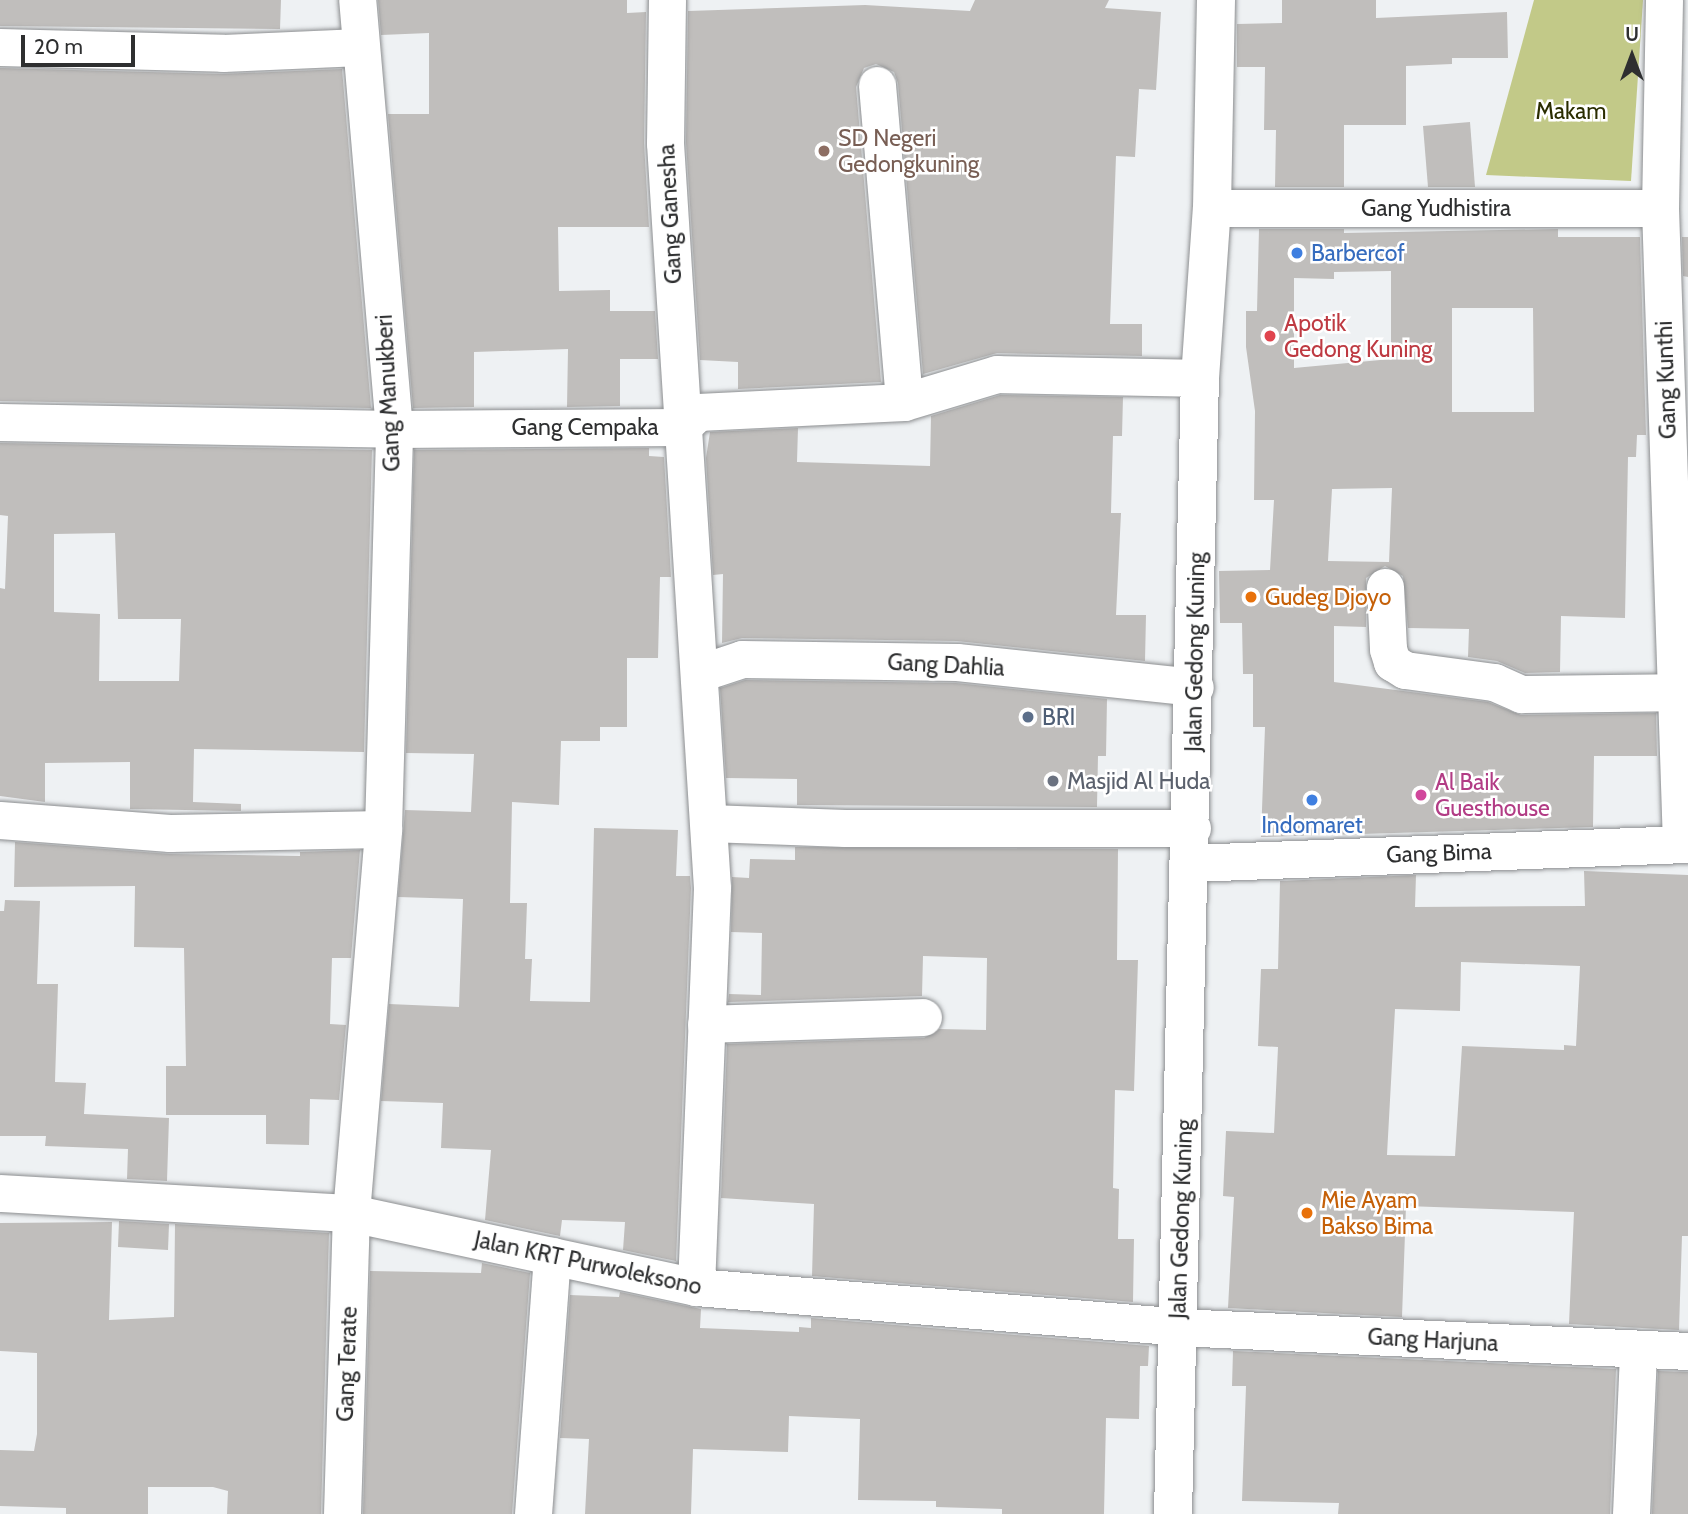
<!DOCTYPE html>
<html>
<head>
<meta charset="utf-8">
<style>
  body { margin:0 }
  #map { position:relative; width:1688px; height:1514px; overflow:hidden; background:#eef1f3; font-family:Cabin,sans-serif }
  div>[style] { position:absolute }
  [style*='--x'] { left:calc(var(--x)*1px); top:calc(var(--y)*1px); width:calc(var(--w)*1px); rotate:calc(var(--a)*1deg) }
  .green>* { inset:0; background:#c2c988 }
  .building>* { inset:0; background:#c0bebc }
  .roads { filter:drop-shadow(0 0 2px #8c8e90) drop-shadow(0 0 2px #8c8e90) }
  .minor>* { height:37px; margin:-18.5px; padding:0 18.5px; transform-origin:18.5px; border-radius:18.5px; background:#fff }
  .primary>* { height:38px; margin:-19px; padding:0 19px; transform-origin:19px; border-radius:19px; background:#fff }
  .dots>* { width:19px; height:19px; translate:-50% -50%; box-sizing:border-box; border:4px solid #fff; border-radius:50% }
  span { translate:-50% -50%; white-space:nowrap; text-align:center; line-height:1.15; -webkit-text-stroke:5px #fff; paint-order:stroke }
  .park-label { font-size:23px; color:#2a2d00 }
  .education-label { font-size:23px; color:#785e54 }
  .left { translate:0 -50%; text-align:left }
  .street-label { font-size:23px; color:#2e2f30 }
  .shop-label { font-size:23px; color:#366cbe }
  .health-label { font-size:23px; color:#be3a42 }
  .food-label { font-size:23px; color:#c56008 }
  .service-label { font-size:23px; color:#4e5e75 }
  .worship-label { font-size:23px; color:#5b616d }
  .hotel-label { font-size:23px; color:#b23c85 }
  .north { position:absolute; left:1597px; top:21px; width:70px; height:70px; -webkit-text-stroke:5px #fff; paint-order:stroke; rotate:0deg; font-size:19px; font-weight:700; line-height:28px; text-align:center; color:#2e2f30 }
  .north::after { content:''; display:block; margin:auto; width:24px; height:32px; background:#2e2f30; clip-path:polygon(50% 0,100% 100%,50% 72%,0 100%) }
  .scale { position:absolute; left:21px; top:35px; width:114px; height:32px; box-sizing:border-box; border:4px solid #2e2f30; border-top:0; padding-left:9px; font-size:21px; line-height:24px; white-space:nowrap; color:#2e2f30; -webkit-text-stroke:5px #fff; paint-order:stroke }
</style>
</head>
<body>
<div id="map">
  <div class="green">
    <i style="clip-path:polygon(1534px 0,1643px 0,1631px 181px,1486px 175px)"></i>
  </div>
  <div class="building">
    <i style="clip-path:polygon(0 0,281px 0,280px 29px,0 26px)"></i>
    <i style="clip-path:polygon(378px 0,627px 0,627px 13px,646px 12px,644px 143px,649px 227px,558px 227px,559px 291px,610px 290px,610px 311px,655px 311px,658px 359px,620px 359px,620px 406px,567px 407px,568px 349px,474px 352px,474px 407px,413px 408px,388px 114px,429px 114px,429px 33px,381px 35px)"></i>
    <i style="clip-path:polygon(975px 0,1109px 0,1105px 8px,1161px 12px,1156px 90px,1139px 89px,1135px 157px,1116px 156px,1110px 324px,1142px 324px,1142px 356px,997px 353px,923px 374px,898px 83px,894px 72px,876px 64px,864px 68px,856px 87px,881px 382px,738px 389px,738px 362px,700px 360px,686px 142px,688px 11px,865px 5px,970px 11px)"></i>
    <i style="clip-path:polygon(1282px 0,1376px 0,1376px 18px,1507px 12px,1508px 58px,1452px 58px,1452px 64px,1406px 66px,1406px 125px,1344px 125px,1344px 187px,1275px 187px,1276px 130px,1264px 130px,1265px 67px,1237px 67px,1237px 24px,1282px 23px)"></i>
    <i style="clip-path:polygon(0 68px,222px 74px,342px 69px,371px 408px,0 401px)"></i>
    <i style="clip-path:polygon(1470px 122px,1475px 187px,1428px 187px,1423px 126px)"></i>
    <i style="clip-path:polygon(evenodd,1259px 229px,1344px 229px,1344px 233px,1558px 229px,1558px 237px,1640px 237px,1646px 435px,1637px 435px,1636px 457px,1628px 457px,1625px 618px,1561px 616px,1560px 672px,1525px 673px,1497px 661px,1468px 657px,1469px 629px,1408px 628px,1403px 576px,1385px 566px,1366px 578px,1366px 627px,1334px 626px,1334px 682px,1488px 702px,1521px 715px,1656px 713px,1657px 756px,1594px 756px,1593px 827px,1261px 837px,1265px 727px,1253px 727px,1253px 674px,1243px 674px,1242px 623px,1220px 623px,1219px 571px,1270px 570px,1274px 500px,1254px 500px,1255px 411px,1246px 347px,1246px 311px,1257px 311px,1259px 229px,1391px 271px,1391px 359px,1294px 368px,1294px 278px,1334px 279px,1334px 272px,1391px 271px,1259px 229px,1452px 308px,1533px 308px,1534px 412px,1452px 412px,1452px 308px,1259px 229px,1392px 488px,1389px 562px,1328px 561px,1332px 489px,1392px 488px)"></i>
    <i style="clip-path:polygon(1682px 237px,1688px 237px,1688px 277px,1683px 276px)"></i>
    <i style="clip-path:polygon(1000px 395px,1123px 397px,1122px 436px,1113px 436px,1111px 513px,1121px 513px,1116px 615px,1146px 615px,1145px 661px,957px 641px,742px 638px,722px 643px,723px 574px,713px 575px,706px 458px,710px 432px,798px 428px,797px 462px,930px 466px,931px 416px)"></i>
    <i style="clip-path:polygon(evenodd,0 443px,372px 450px,364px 752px,194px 749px,193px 802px,241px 804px,241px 811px,130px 809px,130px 762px,45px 763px,45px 802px,0 796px,0 588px,5px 589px,8px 516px,0 515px,0 443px,115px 533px,118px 619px,181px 619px,179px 681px,99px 681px,100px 614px,54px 612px,54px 534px,115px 533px)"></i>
    <i style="clip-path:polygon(649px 448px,649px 456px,664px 457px,671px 577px,660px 577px,658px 658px,627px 658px,627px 727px,600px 727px,600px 741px,561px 741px,559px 805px,512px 802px,510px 903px,527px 903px,525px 959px,532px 959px,530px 1001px,590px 1002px,594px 828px,678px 830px,676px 876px,690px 876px,691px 888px,676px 1261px,623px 1250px,625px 1222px,562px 1220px,560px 1236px,485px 1220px,491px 1150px,441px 1148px,443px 1103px,381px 1101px,389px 1004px,459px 1007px,463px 899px,398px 897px,405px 810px,471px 812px,474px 754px,406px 753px,414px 450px)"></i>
    <i style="clip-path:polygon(745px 680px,956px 683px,1107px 699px,1106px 756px,1098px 756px,1097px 807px,797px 805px,797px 779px,726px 778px,720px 688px)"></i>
    <i style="clip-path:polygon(15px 842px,170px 854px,300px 856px,300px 852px,360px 850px,351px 958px,332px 958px,330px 1024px,346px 1025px,339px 1100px,310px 1099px,309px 1145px,266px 1144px,266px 1115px,166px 1115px,166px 1066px,186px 1066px,184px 948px,134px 947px,135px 886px,14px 887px)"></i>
    <i style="clip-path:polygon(795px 847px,1118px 849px,1117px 960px,1138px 960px,1134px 1091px,1115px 1090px,1113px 1188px,1119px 1189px,1118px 1239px,1134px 1239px,1133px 1302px,812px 1276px,814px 1204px,721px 1198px,727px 1044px,924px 1038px,939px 1029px,986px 1030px,987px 958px,923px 956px,922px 996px,728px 1002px,729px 994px,761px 995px,762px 933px,731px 932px,732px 877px,749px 878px,750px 859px,795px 860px)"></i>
    <i style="clip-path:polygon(evenodd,1584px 871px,1688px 875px,1688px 1236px,1682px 1236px,1679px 1330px,1569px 1324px,1574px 1212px,1406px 1206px,1402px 1317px,1228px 1308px,1234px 1197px,1223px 1196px,1226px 1131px,1274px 1133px,1278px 1047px,1258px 1046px,1261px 969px,1278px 969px,1280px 881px,1416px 875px,1415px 907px,1585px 906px,1584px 871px,1461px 962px,1580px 966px,1576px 1046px,1564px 1045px,1564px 1050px,1462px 1046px,1455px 1156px,1387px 1155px,1395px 1009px,1460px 1011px,1461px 962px)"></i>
    <i style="clip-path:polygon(5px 900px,40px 901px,37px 984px,58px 984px,55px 1082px,86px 1083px,84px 1114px,169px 1118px,167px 1181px,127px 1179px,128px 1149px,45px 1146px,46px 1136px,0 1136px,0 911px,4px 911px)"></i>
    <i style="clip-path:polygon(119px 1221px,169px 1224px,168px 1250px,118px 1247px)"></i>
    <i style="clip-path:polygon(112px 1222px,109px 1320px,174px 1317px,175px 1224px,329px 1233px,321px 1514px,227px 1514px,228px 1491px,213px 1487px,148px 1487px,148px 1514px,66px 1514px,66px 1508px,0 1506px,0 1450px,34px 1451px,37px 1434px,37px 1353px,0 1351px,0 1223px)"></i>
    <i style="clip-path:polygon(482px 1263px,530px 1273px,512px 1514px,363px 1514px,370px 1271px,481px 1273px)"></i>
    <i style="clip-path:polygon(620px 1292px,701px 1309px,700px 1328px,799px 1332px,799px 1327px,811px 1328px,811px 1318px,1149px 1346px,1148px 1366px,1140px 1366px,1139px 1419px,1106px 1418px,1104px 1514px,1002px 1514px,1002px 1509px,936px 1507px,936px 1501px,858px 1500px,860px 1419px,789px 1416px,788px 1452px,693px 1449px,691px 1514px,585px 1514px,589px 1439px,560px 1438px,570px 1295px,619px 1297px)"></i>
    <i style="clip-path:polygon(1233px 1351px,1616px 1369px,1610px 1514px,1338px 1514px,1339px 1503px,1242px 1501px,1246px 1386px,1232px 1386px)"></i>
    <i style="clip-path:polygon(1658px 1371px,1688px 1372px,1688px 1514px,1652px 1514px)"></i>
  </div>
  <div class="roads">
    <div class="minor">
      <i style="--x:667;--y:0;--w:143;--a:90.8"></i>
      <i style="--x:665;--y:143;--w:746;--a:86.39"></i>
      <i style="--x:712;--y:888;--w:399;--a:92.3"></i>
      <i style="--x:1664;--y:0;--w:208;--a:91.1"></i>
      <i style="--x:1660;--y:208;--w:636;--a:88.11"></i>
      <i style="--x:0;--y:47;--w:223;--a:1.5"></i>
      <i style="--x:223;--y:53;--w:137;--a:-2.5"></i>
      <i style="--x:877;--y:85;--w:318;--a:85.1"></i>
      <i style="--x:1212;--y:208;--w:448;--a:0"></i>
      <i style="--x:0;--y:422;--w:394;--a:1"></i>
      <i style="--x:394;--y:429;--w:288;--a:-0.4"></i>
      <i style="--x:682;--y:427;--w:22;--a:-43"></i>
      <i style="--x:698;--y:412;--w:206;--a:-2.8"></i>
      <i style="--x:904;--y:402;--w:97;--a:-16.8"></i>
      <i style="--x:997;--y:374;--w:203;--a:1.1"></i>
      <i style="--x:1385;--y:587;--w:62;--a:87.2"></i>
      <i style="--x:1388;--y:649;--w:14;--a:73"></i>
      <i style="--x:1392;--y:662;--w:15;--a:32"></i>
      <i style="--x:1405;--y:670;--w:90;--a:7.7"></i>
      <i style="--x:1494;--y:682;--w:30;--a:24"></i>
      <i style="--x:1521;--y:694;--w:155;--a:-0.7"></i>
      <i style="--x:700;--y:673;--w:44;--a:-18.4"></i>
      <i style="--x:742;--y:659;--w:215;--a:0.8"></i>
      <i style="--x:957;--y:662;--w:239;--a:6"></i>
      <i style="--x:0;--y:820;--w:170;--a:4.4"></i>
      <i style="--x:170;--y:833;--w:213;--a:-1.1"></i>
      <i style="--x:709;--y:823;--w:136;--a:2.1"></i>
      <i style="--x:845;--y:828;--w:347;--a:0"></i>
      <i style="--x:1191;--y:863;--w:497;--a:-2.2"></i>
      <i style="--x:706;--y:1024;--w:217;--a:-1.8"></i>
      <i style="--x:0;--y:1193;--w:352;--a:3.3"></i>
      <i style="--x:351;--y:1213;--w:353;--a:12.1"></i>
      <i style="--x:696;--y:1287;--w:484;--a:4.7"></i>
      <i style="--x:1178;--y:1327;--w:511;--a:2.69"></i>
      <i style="--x:342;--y:1514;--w:301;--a:-88.3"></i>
      <i style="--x:351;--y:1213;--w:385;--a:-85.2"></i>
      <i style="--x:383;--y:829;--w:400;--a:-88.4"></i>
      <i style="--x:394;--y:429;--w:431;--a:-94.9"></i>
      <i style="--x:533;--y:1514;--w:259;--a:-85.8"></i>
      <i style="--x:1631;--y:1514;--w:163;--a:-87.5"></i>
    </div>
    <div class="primary">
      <i style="--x:1173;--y:1514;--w:1136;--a:-88.64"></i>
      <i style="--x:1200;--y:378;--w:170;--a:-86"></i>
      <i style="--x:1212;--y:208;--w:208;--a:-88.9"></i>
    </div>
  </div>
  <div class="dots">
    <i style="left:824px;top:151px;background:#8d6e63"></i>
    <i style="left:1297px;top:253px;background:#3f7fe0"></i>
    <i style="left:1270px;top:336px;background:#e0444e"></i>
    <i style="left:1251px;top:597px;background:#e8710a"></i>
    <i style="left:1028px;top:717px;background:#5c6f8a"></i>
    <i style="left:1053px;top:781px;background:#6b7280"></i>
    <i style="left:1421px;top:795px;background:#d1479c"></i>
    <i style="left:1312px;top:800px;background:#3f7fe0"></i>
    <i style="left:1307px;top:1213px;background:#e8710a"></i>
  </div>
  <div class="park-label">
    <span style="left:1571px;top:111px">Makam</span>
  </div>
  <div class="education-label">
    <span class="left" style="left:838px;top:151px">SD Negeri<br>Gedongkuning</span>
  </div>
  <div class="street-label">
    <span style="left:1436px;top:208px">Gang Yudhistira</span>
    <span style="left:670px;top:214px;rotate:-93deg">Gang Ganesha</span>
    <span style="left:1666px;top:380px;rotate:-92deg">Gang Kunthi</span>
    <span style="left:388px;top:393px;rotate:-93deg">Gang Manukberi</span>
    <span style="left:585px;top:427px">Gang Cempaka</span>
    <span style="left:1195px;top:652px;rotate:-89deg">Jalan Gedong Kuning</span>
    <span style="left:946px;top:665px;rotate:3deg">Gang Dahlia</span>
    <span style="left:1439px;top:853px;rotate:-2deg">Gang Bima</span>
    <span style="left:1181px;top:1219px;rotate:-88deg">Jalan Gedong Kuning</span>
    <span style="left:588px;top:1263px;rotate:12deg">Jalan KRT Purwoleksono</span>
    <span style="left:1433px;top:1340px;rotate:3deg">Gang Harjuna</span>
    <span style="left:347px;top:1364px;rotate:-88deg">Gang Terate</span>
  </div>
  <div class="shop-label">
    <span class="left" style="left:1311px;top:253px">Barbercof</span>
    <span style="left:1312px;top:825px">Indomaret</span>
  </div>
  <div class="health-label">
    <span class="left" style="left:1284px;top:336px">Apotik<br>Gedong Kuning</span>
  </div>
  <div class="food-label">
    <span class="left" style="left:1265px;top:597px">Gudeg Djoyo</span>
    <span class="left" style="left:1321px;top:1213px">Mie Ayam<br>Bakso Bima</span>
  </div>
  <div class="service-label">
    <span class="left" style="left:1042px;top:717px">BRI</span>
  </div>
  <div class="worship-label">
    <span class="left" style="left:1067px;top:781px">Masjid Al Huda</span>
  </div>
  <div class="hotel-label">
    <span class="left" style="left:1435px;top:795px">Al Baik<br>Guesthouse</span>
  </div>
  <div class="north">U</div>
  <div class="scale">20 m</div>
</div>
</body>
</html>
